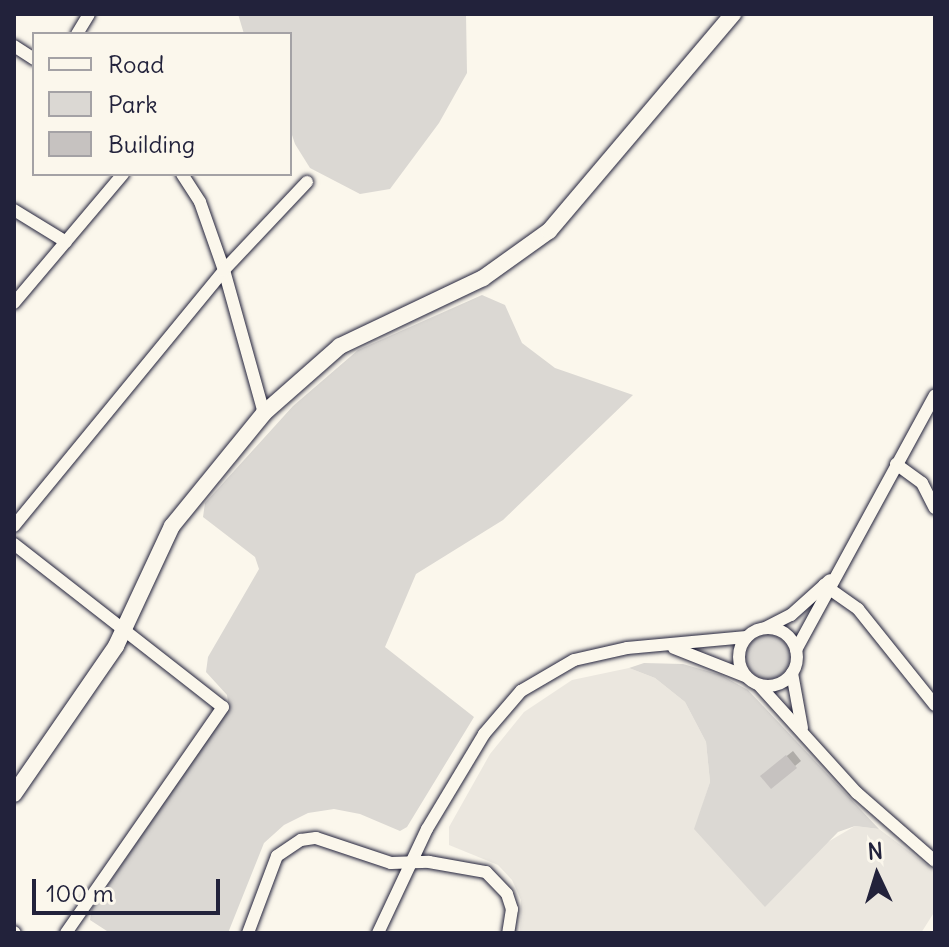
<!DOCTYPE html>
<html>
<head>
<meta charset="utf-8">
<style>
  body { margin:0 }
  #map { position:relative; width:949px; height:947px; overflow:hidden; background:#fbf7ec; font-family:Delius,sans-serif }
  div>[style] { position:absolute }
  [style*='--x'] { left:calc(var(--x)*1px); top:calc(var(--y)*1px); width:calc(var(--w)*1px); rotate:calc(var(--a)*1deg) }
  .built>* { inset:0; background:#ebe7df }
  .green>* { inset:0; background:#dbd8d3 }
  .round { border-radius:50% }
  .shadow>* { inset:0; background:#0003 }
  .building>* { inset:0; background:#c6c2c0 }
  .roads { filter:drop-shadow(0 0 2px #22223b) drop-shadow(0 0 2px #22223b) }
  .minor>* { height:12px; margin:-6px; padding:0 6px; transform-origin:6px; border-radius:6px; background:#fbf7ec }
  .minor>.ring { margin:-6px; padding:0; box-sizing:content-box; background:none; border:12px solid #fbf7ec; border-radius:50% }
  .major>* { height:16px; margin:-8px; padding:0 8px; transform-origin:8px; border-radius:8px; background:#fbf7ec }
  span { translate:-50% -50%; white-space:nowrap; text-align:center; line-height:1.15; -webkit-text-stroke:6px #fbf7ec; paint-order:stroke }
  .frame { position:absolute; inset:0; border:16px solid #22223b; pointer-events:none }
  .legend { position:absolute; left:32px; top:32px; width:260px; height:144px; box-sizing:border-box; background:#fbf7ec; border:2px solid #a4a2a5; margin:0; padding:10px 14px; list-style:none; font-size:24px; color:#22223b }
  .legend li { display:flex; align-items:center; gap:16px; height:40px }
  .legend b { width:40px; border:2px solid #a4a2a5 }
  .north { position:absolute; left:837px; top:835px; width:80px; height:80px; -webkit-text-stroke:6px #fbf7ec; paint-order:stroke; rotate:356deg; font-size:22px; font-weight:700; line-height:32px; text-align:center; color:#22223b }
  .north::after { content:''; display:block; margin:auto; width:28px; height:36px; background:#22223b; clip-path:polygon(50% 0,100% 100%,50% 72%,0 100%) }
  .scale { position:absolute; left:32px; top:879px; width:188px; height:36px; box-sizing:border-box; border:4px solid #22223b; border-top:0; padding-left:10px; font-size:24px; line-height:28px; white-space:nowrap; color:#22223b; -webkit-text-stroke:6px #fbf7ec; paint-order:stroke }
</style>
</head>
<body>
<div id="map">
  <div class="built">
    <i style="clip-path:polygon(629px 668px,655px 678px,685px 702px,706px 742px,710px 782px,695px 829px,826px 843px,855px 826px,879px 829px,935px 871px,935px 911px,921px 933px,520px 933px,521px 900px,512px 880px,498px 865px,449px 845px,449px 827px,490px 754px,524px 712px,572px 680px)"></i>
  </div>
  <div class="green">
    <i style="clip-path:polygon(238px 14px,466px 14px,467px 73px,439px 123px,390px 189px,360px 194px,310px 168px,295px 144px,290px 129px,290px 34px,244px 34px)"></i>
    <i style="clip-path:polygon(482px 295px,505px 305px,522px 343px,555px 368px,633px 395px,503px 520px,416px 574px,385px 647px,474px 717px,407px 827px,400px 831px,360px 814px,334px 809px,308px 813px,284px 825px,264px 843px,228px 933px,110px 933px,90px 920px,92px 908px,229px 708px,227px 695px,206px 672px,208px 657px,259px 569px,255px 557px,203px 517px,205px 503px,293px 406px,358px 350px)"></i>
    <i class="round" style="left:746px;top:635px;width:44px;height:44px"></i>
    <i style="clip-path:polygon(644px 663px,683px 664px,721px 675px,748px 690px,879px 829px,855px 826px,838px 832px,765px 907px,694px 829px,710px 782px,706px 742px,685px 702px,655px 678px,629px 668px)"></i>
  </div>
  <div class="shadow">
    <i style="clip-path:polygon(793px 751px,801px 761px,771px 786px,768px 771px)"></i>
  </div>
  <div class="building">
    <i style="clip-path:polygon(786px 755px,797px 768px,771px 789px,760px 776px)"></i>
  </div>
  <div class="roads">
    <div class="minor">
      <i style="--x:77;--y:34;--w:23;--a:-59"></i>
      <i style="--x:14;--y:46;--w:24;--a:33"></i>
      <i style="--x:182;--y:174;--w:33;--a:57"></i>
      <i style="--x:200;--y:202;--w:72;--a:70.6"></i>
      <i style="--x:224;--y:270;--w:148;--a:74.4"></i>
      <i style="--x:14;--y:210;--w:61;--a:31.6"></i>
      <i style="--x:14;--y:303;--w:169;--a:-49.8"></i>
      <i style="--x:896;--y:464;--w:32;--a:36"></i>
      <i style="--x:922;--y:483;--w:28;--a:63"></i>
      <i style="--x:14;--y:526;--w:331;--a:-50.6"></i>
      <i style="--x:224;--y:270;--w:121;--a:-46.7"></i>
      <i style="--x:14;--y:544;--w:265;--a:38"></i>
      <i style="--x:223;--y:707;--w:275;--a:124.8"></i>
      <i style="--x:824;--y:585;--w:42;--a:35.2"></i>
      <i style="--x:858;--y:609;--w:123;--a:51.3"></i>
      <i class="ring" style="left:739px;top:628px;width:46px;height:46px"></i>
      <i style="--x:765;--y:628;--w:29;--a:-27"></i>
      <i style="--x:791;--y:615;--w:52;--a:-41.9"></i>
      <i style="--x:674;--y:648;--w:76;--a:21.5"></i>
      <i style="--x:796;--y:650;--w:290;--a:-61.4"></i>
      <i style="--x:792;--y:673;--w:56;--a:79.7"></i>
      <i style="--x:759;--y:685;--w:146;--a:47.8"></i>
      <i style="--x:857;--y:793;--w:103;--a:41.1"></i>
      <i style="--x:14;--y:932;--w:1;--a:45"></i>
      <i style="--x:248;--y:933;--w:82;--a:-69.4"></i>
      <i style="--x:277;--y:856;--w:29;--a:-34"></i>
      <i style="--x:301;--y:840;--w:15;--a:-8"></i>
      <i style="--x:316;--y:838;--w:79;--a:18.4"></i>
      <i style="--x:391;--y:863;--w:38;--a:-2"></i>
      <i style="--x:429;--y:862;--w:58;--a:10"></i>
      <i style="--x:486;--y:872;--w:30;--a:46"></i>
      <i style="--x:507;--y:894;--w:16;--a:72"></i>
      <i style="--x:512;--y:909;--w:24;--a:99"></i>
      <i style="--x:378;--y:933;--w:115;--a:-64.8"></i>
      <i style="--x:427;--y:829;--w:111;--a:-59"></i>
      <i style="--x:484;--y:734;--w:57;--a:-49.3"></i>
      <i style="--x:521;--y:691;--w:61;--a:-30.3"></i>
      <i style="--x:574;--y:660;--w:54;--a:-12.8"></i>
      <i style="--x:627;--y:648;--w:120;--a:-5.3"></i>
    </div>
    <div class="major">
      <i style="--x:14;--y:794;--w:180;--a:-55.4"></i>
      <i style="--x:116;--y:646;--w:132;--a:-65"></i>
      <i style="--x:172;--y:526;--w:146;--a:-50.8"></i>
      <i style="--x:264;--y:413;--w:101;--a:-41.4"></i>
      <i style="--x:340;--y:346;--w:158;--a:-25.4"></i>
      <i style="--x:483;--y:278;--w:81;--a:-35.5"></i>
      <i style="--x:549;--y:231;--w:285;--a:-49.7"></i>
    </div>
  </div>
  <div class="frame"></div>
  <ul class="legend">
  <li><b style="height:10px;background:#fbf7ec"></b>Road</li>
  <li><b style="height:22px;background:#dbd8d3"></b>Park</li>
  <li><b style="height:22px;background:#c6c2c0"></b>Building</li>
  </ul>
  <div class="north">N</div>
  <div class="scale">100 m</div>
</div>
</body>
</html>
